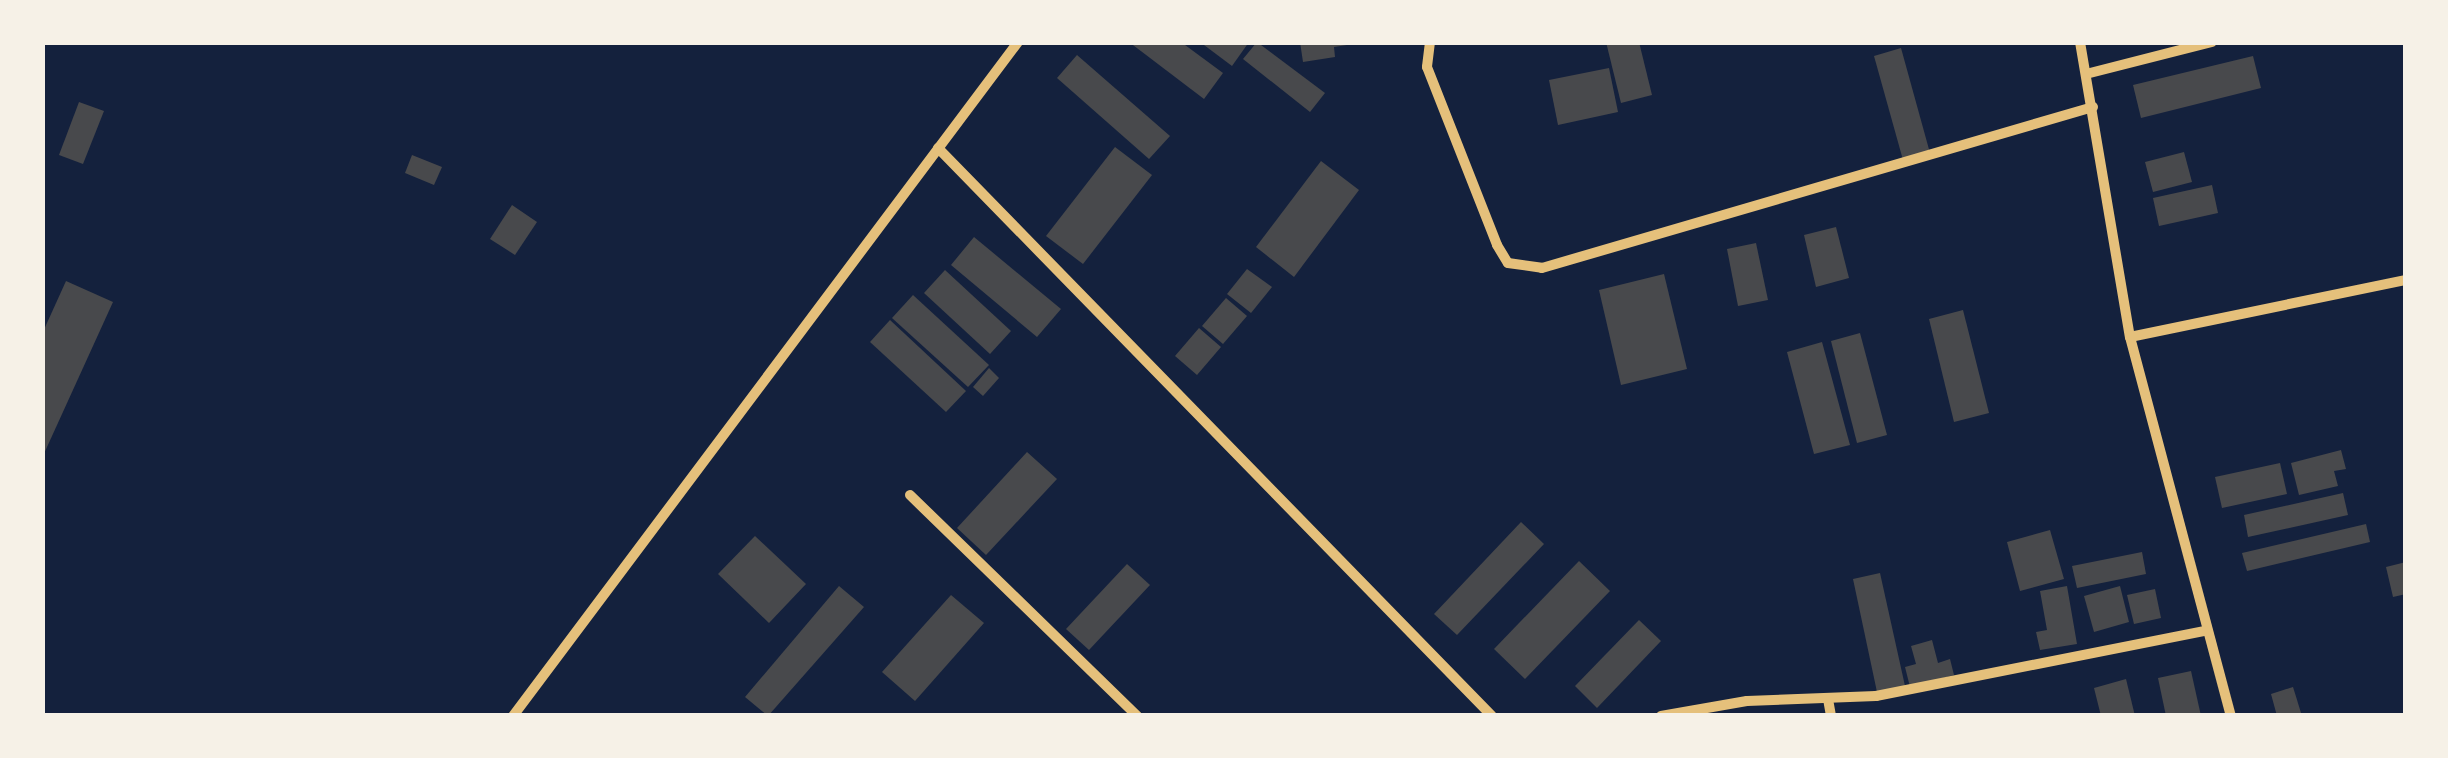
<!DOCTYPE html>
<html>
<head>
<meta charset="utf-8">
<style>
  body { margin:0 }
  #map { position:relative; width:2448px; height:758px; overflow:hidden; background:#14213d; font-family:Poppins,sans-serif }
  div>[style] { position:absolute }
  [style*='--x'] { left:calc(var(--x)*1px); top:calc(var(--y)*1px); width:calc(var(--w)*1px); rotate:calc(var(--a)*1deg) }
  .building>* { inset:0; background:#48494c }
  .minor>* { height:10px; margin:-5px; padding:0 5px; transform-origin:5px; border-radius:5px; background:#e5c07b }
  span { translate:-50% -50%; white-space:nowrap; text-align:center; line-height:1.15; -webkit-text-stroke:10px #f6f1e7; paint-order:stroke }
  .frame { position:absolute; inset:0; border:45px solid #f6f1e7; pointer-events:none }
</style>
</head>
<body>
<div id="map">
  <div class="building">
    <i style="clip-path:polygon(1129px 42px,1181px 42px,1223px 73px,1204px 99px)"></i>
    <i style="clip-path:polygon(1200px 42px,1249px 42px,1232px 66px)"></i>
    <i style="clip-path:polygon(1257px 42px,1325px 93px,1310px 112px,1243px 59px)"></i>
    <i style="clip-path:polygon(1300px 42px,1347px 42px,1347px 45px,1334px 47px,1335px 57px,1303px 62px)"></i>
    <i style="clip-path:polygon(1606px 42px,1639px 42px,1652px 95px,1621px 103px)"></i>
    <i style="clip-path:polygon(1901px 48px,1930px 153px,1903px 160px,1874px 56px)"></i>
    <i style="clip-path:polygon(1077px 55px,1170px 136px,1149px 159px,1057px 78px)"></i>
    <i style="clip-path:polygon(2253px 56px,2261px 88px,2141px 118px,2133px 85px)"></i>
    <i style="clip-path:polygon(1609px 68px,1618px 112px,1558px 125px,1549px 80px)"></i>
    <i style="clip-path:polygon(79px 102px,104px 111px,83px 164px,59px 155px)"></i>
    <i style="clip-path:polygon(1115px 147px,1152px 175px,1083px 264px,1046px 236px)"></i>
    <i style="clip-path:polygon(2184px 152px,2192px 182px,2153px 192px,2145px 162px)"></i>
    <i style="clip-path:polygon(412px 155px,442px 167px,434px 185px,405px 173px)"></i>
    <i style="clip-path:polygon(1321px 161px,1359px 190px,1294px 277px,1256px 247px)"></i>
    <i style="clip-path:polygon(2212px 185px,2218px 213px,2159px 226px,2153px 198px)"></i>
    <i style="clip-path:polygon(512px 205px,537px 222px,515px 255px,490px 239px)"></i>
    <i style="clip-path:polygon(1836px 227px,1849px 278px,1816px 287px,1804px 235px)"></i>
    <i style="clip-path:polygon(974px 237px,1061px 309px,1037px 337px,951px 265px)"></i>
    <i style="clip-path:polygon(1756px 243px,1768px 300px,1738px 306px,1727px 249px)"></i>
    <i style="clip-path:polygon(1247px 269px,1272px 287px,1251px 313px,1227px 294px)"></i>
    <i style="clip-path:polygon(945px 270px,1011px 331px,990px 354px,924px 293px)"></i>
    <i style="clip-path:polygon(1664px 274px,1687px 369px,1621px 385px,1599px 290px)"></i>
    <i style="clip-path:polygon(66px 281px,113px 302px,42px 458px,42px 334px)"></i>
    <i style="clip-path:polygon(913px 295px,989px 365px,968px 387px,892px 318px)"></i>
    <i style="clip-path:polygon(1226px 298px,1247px 316px,1223px 344px,1202px 326px)"></i>
    <i style="clip-path:polygon(1963px 310px,1989px 413px,1954px 422px,1929px 319px)"></i>
    <i style="clip-path:polygon(890px 320px,966px 391px,946px 412px,870px 342px)"></i>
    <i style="clip-path:polygon(1199px 328px,1221px 347px,1197px 375px,1175px 356px)"></i>
    <i style="clip-path:polygon(1860px 333px,1887px 435px,1857px 443px,1831px 341px)"></i>
    <i style="clip-path:polygon(1822px 342px,1850px 445px,1814px 454px,1787px 352px)"></i>
    <i style="clip-path:polygon(989px 368px,999px 378px,983px 396px,973px 387px)"></i>
    <i style="clip-path:polygon(2341px 450px,2346px 469px,2334px 471px,2338px 486px,2299px 495px,2291px 463px)"></i>
    <i style="clip-path:polygon(1027px 452px,1057px 479px,986px 555px,957px 528px)"></i>
    <i style="clip-path:polygon(2280px 463px,2287px 494px,2222px 508px,2215px 477px)"></i>
    <i style="clip-path:polygon(2343px 493px,2348px 515px,2248px 537px,2244px 515px)"></i>
    <i style="clip-path:polygon(1521px 522px,1544px 544px,1457px 635px,1434px 614px)"></i>
    <i style="clip-path:polygon(2366px 524px,2370px 542px,2247px 571px,2242px 553px)"></i>
    <i style="clip-path:polygon(2050px 530px,2064px 579px,2020px 591px,2007px 542px)"></i>
    <i style="clip-path:polygon(755px 536px,806px 584px,769px 623px,718px 574px)"></i>
    <i style="clip-path:polygon(2142px 552px,2146px 574px,2077px 588px,2072px 566px)"></i>
    <i style="clip-path:polygon(1579px 561px,1610px 591px,1525px 679px,1494px 649px)"></i>
    <i style="clip-path:polygon(2406px 562px,2406px 594px,2393px 597px,2386px 567px)"></i>
    <i style="clip-path:polygon(1127px 564px,1150px 585px,1089px 650px,1066px 629px)"></i>
    <i style="clip-path:polygon(1880px 573px,1905px 686px,1877px 692px,1853px 579px)"></i>
    <i style="clip-path:polygon(839px 586px,864px 607px,768px 716px,745px 697px)"></i>
    <i style="clip-path:polygon(2067px 586px,2077px 644px,2040px 650px,2036px 632px,2047px 630px,2040px 591px)"></i>
    <i style="clip-path:polygon(2120px 586px,2129px 622px,2094px 632px,2084px 596px)"></i>
    <i style="clip-path:polygon(2155px 589px,2161px 618px,2134px 624px,2127px 595px)"></i>
    <i style="clip-path:polygon(951px 595px,984px 623px,915px 701px,882px 672px)"></i>
    <i style="clip-path:polygon(1639px 620px,1661px 641px,1597px 708px,1575px 686px)"></i>
    <i style="clip-path:polygon(1932px 640px,1938px 663px,1950px 659px,1954px 675px,1910px 687px,1905px 667px,1916px 664px,1911px 646px)"></i>
    <i style="clip-path:polygon(2191px 671px,2201px 716px,2166px 716px,2158px 678px)"></i>
    <i style="clip-path:polygon(2126px 679px,2135px 716px,2101px 716px,2094px 688px)"></i>
    <i style="clip-path:polygon(2293px 687px,2302px 716px,2277px 716px,2271px 694px)"></i>
  </div>
  <div class="minor">
    <i style="--x:1430;--y:42;--w:25;--a:97"></i>
    <i style="--x:1427;--y:67;--w:191;--a:68.5"></i>
    <i style="--x:1497;--y:245;--w:21;--a:59"></i>
    <i style="--x:1508;--y:263;--w:34;--a:8"></i>
    <i style="--x:1542;--y:268;--w:574;--a:-16.29"></i>
    <i style="--x:2080;--y:42;--w:299;--a:80.4"></i>
    <i style="--x:2130;--y:337;--w:392;--a:75.1"></i>
    <i style="--x:2086;--y:74;--w:130;--a:-14.3"></i>
    <i style="--x:938;--y:148;--w:793;--a:45.71"></i>
    <i style="--x:2130;--y:337;--w:282;--a:-11.7"></i>
    <i style="--x:910;--y:495;--w:317;--a:44.2"></i>
    <i style="--x:1828;--y:699;--w:17;--a:80"></i>
    <i style="--x:513;--y:716;--w:842;--a:-53.16"></i>
    <i style="--x:1661;--y:716;--w:87;--a:-9.9"></i>
    <i style="--x:1747;--y:701;--w:129;--a:-2.2"></i>
    <i style="--x:1876;--y:696;--w:334;--a:-11.2"></i>
  </div>
  <div class="frame"></div>
</div>
</body>
</html>
